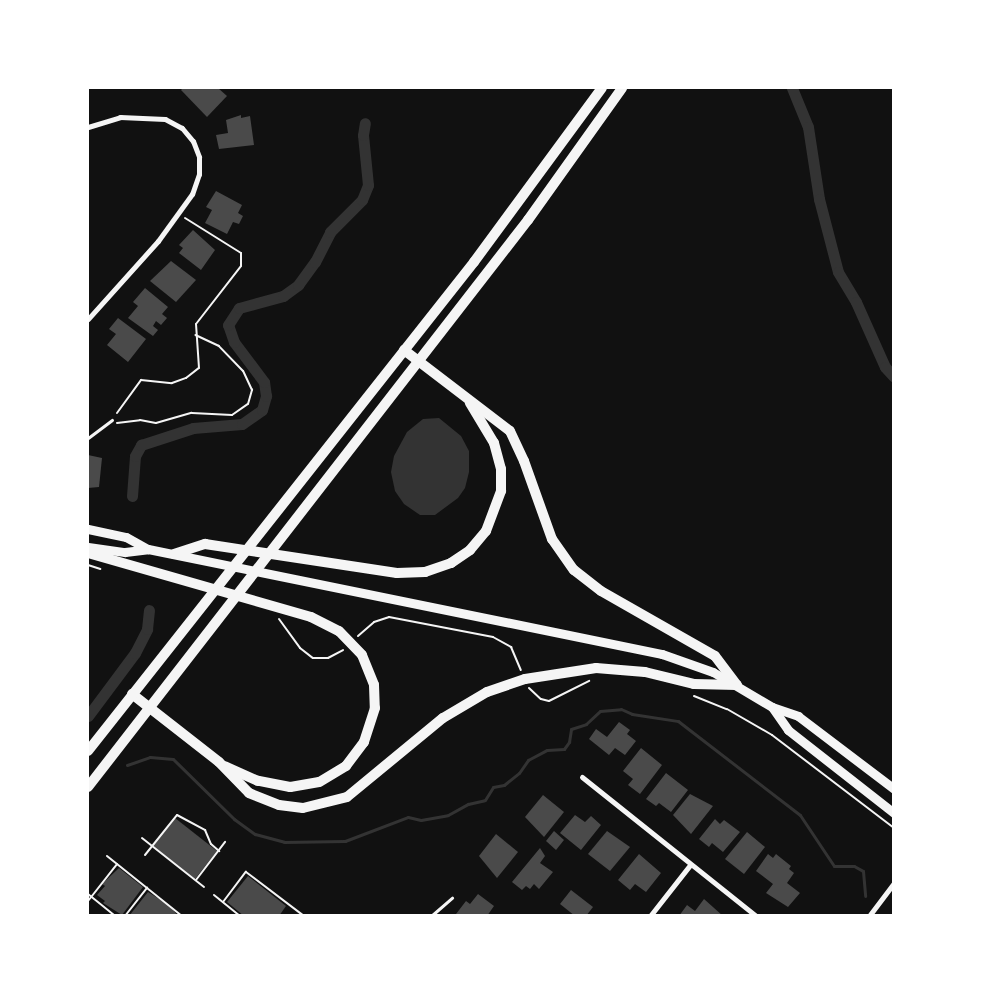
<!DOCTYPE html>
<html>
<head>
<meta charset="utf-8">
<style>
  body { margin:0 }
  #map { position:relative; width:981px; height:1003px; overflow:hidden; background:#111; font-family:Spectral,serif }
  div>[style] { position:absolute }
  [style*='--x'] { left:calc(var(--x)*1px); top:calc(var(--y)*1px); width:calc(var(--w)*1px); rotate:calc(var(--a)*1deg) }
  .water>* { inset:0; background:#333 }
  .stream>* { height:3px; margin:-1.5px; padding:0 1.5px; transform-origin:1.5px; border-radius:1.5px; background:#333 }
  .canal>* { height:11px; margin:-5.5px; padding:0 5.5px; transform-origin:5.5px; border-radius:5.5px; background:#333 }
  .building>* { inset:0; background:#4a4a4a }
  .path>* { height:2px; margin:-1px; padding:0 1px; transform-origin:1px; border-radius:1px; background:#f5f5f5 }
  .service>* { height:3px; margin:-1.5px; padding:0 1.5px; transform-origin:1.5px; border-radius:1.5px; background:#f5f5f5 }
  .minor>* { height:5px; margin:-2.5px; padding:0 2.5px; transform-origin:2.5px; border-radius:2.5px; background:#f5f5f5 }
  .secondary>* { height:9px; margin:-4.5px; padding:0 4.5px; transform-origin:4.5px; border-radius:4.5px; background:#f5f5f5 }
  .primary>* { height:10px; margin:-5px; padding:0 5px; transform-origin:5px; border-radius:5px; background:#f5f5f5 }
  span { translate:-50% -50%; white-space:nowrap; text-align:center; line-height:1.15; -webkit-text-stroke:5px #fff; paint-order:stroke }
  .frame { position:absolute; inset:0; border:89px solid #fff; pointer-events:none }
</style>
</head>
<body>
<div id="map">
  <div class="water">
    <i style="clip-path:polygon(439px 418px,461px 436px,469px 451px,469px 472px,465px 488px,458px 498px,435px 515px,420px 515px,404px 504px,395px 491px,391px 472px,394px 456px,407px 432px,423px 419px)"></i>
  </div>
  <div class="stream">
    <i style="--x:127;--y:765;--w:24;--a:-19"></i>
    <i style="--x:150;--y:757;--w:23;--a:5"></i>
    <i style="--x:173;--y:759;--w:86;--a:44.5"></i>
    <i style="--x:234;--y:819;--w:26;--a:36"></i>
    <i style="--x:255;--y:834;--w:30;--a:15"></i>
    <i style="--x:284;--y:842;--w:61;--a:-0.9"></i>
    <i style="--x:345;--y:841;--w:67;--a:-20.9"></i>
    <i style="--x:408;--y:817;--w:13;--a:13"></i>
    <i style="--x:421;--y:820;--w:27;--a:-10"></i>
    <i style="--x:448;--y:815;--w:23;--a:-29"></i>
    <i style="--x:468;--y:804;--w:17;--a:-13"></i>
    <i style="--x:485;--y:800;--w:15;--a:-58"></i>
    <i style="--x:493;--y:787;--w:11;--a:-10"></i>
    <i style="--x:504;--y:785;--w:19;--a:-39"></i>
    <i style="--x:519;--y:773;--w:16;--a:-55"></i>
    <i style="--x:528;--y:760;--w:21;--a:-28"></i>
    <i style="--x:547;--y:750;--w:17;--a:-3"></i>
    <i style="--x:564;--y:749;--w:9;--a:-54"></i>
    <i style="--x:569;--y:742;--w:13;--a:-81"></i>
    <i style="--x:571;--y:729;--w:16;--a:-18"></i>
    <i style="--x:586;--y:724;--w:19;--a:-43"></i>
    <i style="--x:600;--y:711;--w:21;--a:-5"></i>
    <i style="--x:621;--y:709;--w:12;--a:24"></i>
    <i style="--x:632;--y:714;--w:47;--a:8.7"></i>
    <i style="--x:678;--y:721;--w:154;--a:37.6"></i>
    <i style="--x:800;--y:815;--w:61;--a:56.3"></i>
    <i style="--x:834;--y:866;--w:20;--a:0"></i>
    <i style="--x:854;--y:866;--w:10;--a:29"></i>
    <i style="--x:863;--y:871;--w:25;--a:85"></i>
  </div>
  <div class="canal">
    <i style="--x:792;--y:88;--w:42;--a:67.7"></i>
    <i style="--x:808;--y:127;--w:73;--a:81.3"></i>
    <i style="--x:819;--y:199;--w:75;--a:75.4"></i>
    <i style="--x:838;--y:272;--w:35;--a:59"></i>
    <i style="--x:856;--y:302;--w:71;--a:66"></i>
    <i style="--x:885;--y:367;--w:13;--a:48"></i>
    <i style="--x:132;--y:496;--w:40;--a:-85.7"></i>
    <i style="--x:135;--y:456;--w:13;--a:-61"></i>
    <i style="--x:141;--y:445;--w:55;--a:-18.1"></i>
    <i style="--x:193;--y:428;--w:49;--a:-4.7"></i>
    <i style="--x:242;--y:424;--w:24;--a:-35"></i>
    <i style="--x:262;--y:410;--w:15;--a:-74"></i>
    <i style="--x:266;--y:396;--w:14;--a:-98"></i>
    <i style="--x:264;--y:382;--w:50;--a:-126.9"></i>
    <i style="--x:234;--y:342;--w:18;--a:-109"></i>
    <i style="--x:228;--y:325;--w:20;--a:-57"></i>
    <i style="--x:239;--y:308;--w:46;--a:-15.3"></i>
    <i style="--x:283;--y:296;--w:19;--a:-36"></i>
    <i style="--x:298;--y:285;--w:29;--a:-54"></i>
    <i style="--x:315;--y:262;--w:34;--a:-63"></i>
    <i style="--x:330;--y:232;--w:45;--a:-45"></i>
    <i style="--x:362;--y:200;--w:16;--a:-68"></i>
    <i style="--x:368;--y:185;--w:50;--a:-95.7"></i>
    <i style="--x:363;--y:135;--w:12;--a:-81"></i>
    <i style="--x:88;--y:716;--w:79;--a:-53.3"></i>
    <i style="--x:135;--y:653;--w:27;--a:-63"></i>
    <i style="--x:147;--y:629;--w:19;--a:-84"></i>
  </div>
  <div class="building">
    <i style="clip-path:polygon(183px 88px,218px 88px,227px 96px,207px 117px,181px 90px)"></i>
    <i style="clip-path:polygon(241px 115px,241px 118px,250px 116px,254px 145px,219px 149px,216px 135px,228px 133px,226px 120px)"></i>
    <i style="clip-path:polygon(216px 191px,242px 205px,238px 213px,243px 216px,239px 224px,233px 222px,227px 234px,205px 223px,212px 210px,206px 207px)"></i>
    <i style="clip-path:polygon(193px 230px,215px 250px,201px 270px,179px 253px,183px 248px,179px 245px)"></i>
    <i style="clip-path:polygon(171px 261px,196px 280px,176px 302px,150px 281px)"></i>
    <i style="clip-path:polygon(145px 288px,168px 307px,162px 314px,167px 318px,161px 325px,156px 321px,153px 326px,158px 330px,153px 336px,128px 318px,138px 306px,133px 302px)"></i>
    <i style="clip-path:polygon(118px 318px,146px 339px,128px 362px,107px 345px,116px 334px,109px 329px)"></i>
    <i style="clip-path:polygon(88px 455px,102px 458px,99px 487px,88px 488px)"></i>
    <i style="clip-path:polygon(619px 722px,630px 730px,627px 734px,636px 741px,625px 755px,615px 748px,609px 755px,589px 739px,596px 729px,607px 737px)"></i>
    <i style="clip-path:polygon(641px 748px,662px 765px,640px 794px,628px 785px,633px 779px,623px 771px)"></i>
    <i style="clip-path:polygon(666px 773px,688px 790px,671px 812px,659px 803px,656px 806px,646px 799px)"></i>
    <i style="clip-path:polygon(690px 794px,713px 806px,691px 834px,673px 815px)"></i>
    <i style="clip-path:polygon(543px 795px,564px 812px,544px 837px,525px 817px)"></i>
    <i style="clip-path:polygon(575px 815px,585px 822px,591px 816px,601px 825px,581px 850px,560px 833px)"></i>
    <i style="clip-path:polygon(175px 818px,217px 851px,195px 879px,153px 846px)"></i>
    <i style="clip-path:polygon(715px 819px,720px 824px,724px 820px,740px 832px,723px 852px,712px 843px,709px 847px,699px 839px)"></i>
    <i style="clip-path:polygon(554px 831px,564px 840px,556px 850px,546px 841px)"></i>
    <i style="clip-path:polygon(607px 831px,630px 847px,610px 871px,588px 854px)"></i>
    <i style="clip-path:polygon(747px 832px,765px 847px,744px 874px,725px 859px)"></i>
    <i style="clip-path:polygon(496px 834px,518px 852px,497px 878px,479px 856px)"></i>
    <i style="clip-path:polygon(540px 848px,545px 856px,540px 863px,553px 872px,539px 889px,534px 884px,530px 889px,526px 886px,522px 890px,512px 882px)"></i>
    <i style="clip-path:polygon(639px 854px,661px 873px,646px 892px,635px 884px,630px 890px,618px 880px)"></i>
    <i style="clip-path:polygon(768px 854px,773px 858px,776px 854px,791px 866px,789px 869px,794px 873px,787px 883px,800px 893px,788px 907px,766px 893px,773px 884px,756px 871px)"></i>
    <i style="clip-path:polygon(119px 868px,143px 887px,122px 915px,103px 903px,105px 901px,97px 895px,105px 886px,102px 884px)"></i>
    <i style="clip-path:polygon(248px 876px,286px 906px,279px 916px,244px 916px,227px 902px)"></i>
    <i style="clip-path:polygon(571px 890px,593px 907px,586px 916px,575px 916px,560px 904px)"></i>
    <i style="clip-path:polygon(148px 892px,169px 905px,178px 916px,129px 916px)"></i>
    <i style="clip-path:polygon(478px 894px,494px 906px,487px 916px,456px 914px,466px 901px,470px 904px)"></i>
    <i style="clip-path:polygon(704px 899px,723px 916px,679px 916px,687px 905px,695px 911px)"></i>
  </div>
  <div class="path">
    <i style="--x:117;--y:413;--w:41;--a:-54"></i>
    <i style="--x:141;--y:380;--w:31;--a:6"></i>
    <i style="--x:172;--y:383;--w:15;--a:-20"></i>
    <i style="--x:186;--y:378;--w:16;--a:-38"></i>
    <i style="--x:199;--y:368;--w:44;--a:-93.9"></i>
    <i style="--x:196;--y:324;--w:73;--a:-52.2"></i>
    <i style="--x:241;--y:266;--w:13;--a:-90"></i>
    <i style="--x:241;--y:253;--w:66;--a:-148"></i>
    <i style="--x:117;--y:423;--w:23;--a:-7"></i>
    <i style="--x:140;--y:420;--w:16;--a:11"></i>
    <i style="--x:156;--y:423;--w:37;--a:-16"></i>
    <i style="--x:192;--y:413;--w:40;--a:2.9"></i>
    <i style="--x:232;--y:415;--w:19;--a:-35"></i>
    <i style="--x:248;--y:404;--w:15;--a:-74"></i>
    <i style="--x:252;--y:390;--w:21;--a:-115"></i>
    <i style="--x:243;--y:371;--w:35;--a:-134"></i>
    <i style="--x:219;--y:346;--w:26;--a:-155"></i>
    <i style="--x:88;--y:565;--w:13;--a:18"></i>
    <i style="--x:279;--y:619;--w:36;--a:54"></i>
    <i style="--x:300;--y:648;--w:16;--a:38"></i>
    <i style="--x:313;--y:658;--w:15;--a:0"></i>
    <i style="--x:328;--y:658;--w:17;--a:-28"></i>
    <i style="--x:358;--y:636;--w:21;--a:-41"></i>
    <i style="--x:374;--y:622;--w:16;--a:-18"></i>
    <i style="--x:389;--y:617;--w:106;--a:10.9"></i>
    <i style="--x:493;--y:637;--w:21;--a:29"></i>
    <i style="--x:511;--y:647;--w:25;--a:67"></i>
    <i style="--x:529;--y:688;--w:16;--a:43"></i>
    <i style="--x:541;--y:699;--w:8;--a:14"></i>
    <i style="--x:549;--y:701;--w:45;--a:-26.6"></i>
    <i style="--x:694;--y:696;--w:35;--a:22"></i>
    <i style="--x:727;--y:709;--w:52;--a:30"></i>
    <i style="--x:772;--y:735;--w:153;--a:37.3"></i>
    <i style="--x:142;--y:838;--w:79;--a:38.3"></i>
    <i style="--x:145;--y:855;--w:51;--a:-51.3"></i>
    <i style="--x:177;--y:815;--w:32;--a:28"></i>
    <i style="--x:205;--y:830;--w:15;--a:67"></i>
    <i style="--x:211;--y:844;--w:11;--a:41"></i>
    <i style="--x:107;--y:856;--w:96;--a:38.7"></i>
    <i style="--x:196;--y:880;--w:48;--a:-52.7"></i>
    <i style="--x:88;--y:894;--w:35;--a:39"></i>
    <i style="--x:214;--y:895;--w:33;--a:39"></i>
    <i style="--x:88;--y:901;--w:47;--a:-51.9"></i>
    <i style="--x:223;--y:902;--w:38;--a:-53"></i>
    <i style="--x:246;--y:872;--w:73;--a:37.2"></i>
    <i style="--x:125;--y:916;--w:36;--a:-52"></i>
  </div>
  <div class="service">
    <i style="--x:88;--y:438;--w:30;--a:-37"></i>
    <i style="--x:431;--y:916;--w:28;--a:-41"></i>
  </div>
  <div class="minor">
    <i style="--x:88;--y:127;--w:34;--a:-17"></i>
    <i style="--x:120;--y:117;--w:45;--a:2.5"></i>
    <i style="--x:165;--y:119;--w:19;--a:28"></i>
    <i style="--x:182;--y:128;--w:17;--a:50"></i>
    <i style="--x:193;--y:141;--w:17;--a:69"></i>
    <i style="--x:199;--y:157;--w:17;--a:90"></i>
    <i style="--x:199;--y:174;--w:21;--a:109"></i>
    <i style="--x:192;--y:194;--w:58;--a:125.9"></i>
    <i style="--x:158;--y:241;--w:105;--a:131.9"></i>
    <i style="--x:582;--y:777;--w:223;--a:38.6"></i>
    <i style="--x:650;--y:916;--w:65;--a:-51.9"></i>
    <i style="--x:869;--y:916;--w:41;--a:-52.9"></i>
  </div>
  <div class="secondary">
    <i style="--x:88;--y:529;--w:39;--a:12"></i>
    <i style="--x:126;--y:537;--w:25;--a:29"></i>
    <i style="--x:148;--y:549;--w:525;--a:11.55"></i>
    <i style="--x:662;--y:654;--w:54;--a:19.4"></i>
    <i style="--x:713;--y:672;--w:69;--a:30.7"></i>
    <i style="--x:772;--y:707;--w:28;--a:19"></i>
    <i style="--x:798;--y:716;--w:121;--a:37.2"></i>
    <i style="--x:88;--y:547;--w:37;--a:8"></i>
    <i style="--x:125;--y:552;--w:23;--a:-7"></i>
    <i style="--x:772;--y:707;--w:28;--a:55"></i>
    <i style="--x:788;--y:730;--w:135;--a:38.1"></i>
  </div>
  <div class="primary">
    <i style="--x:404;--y:350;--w:133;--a:37.4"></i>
    <i style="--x:510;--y:431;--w:33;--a:65"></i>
    <i style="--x:524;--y:461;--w:83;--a:70.3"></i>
    <i style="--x:552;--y:539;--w:38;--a:55"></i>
    <i style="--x:574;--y:570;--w:34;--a:38"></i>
    <i style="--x:601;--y:591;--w:131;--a:29.7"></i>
    <i style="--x:715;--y:656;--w:36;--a:53"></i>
    <i style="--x:88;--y:553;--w:232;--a:16"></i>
    <i style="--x:311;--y:617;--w:31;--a:27"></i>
    <i style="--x:339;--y:631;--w:33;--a:46"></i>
    <i style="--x:362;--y:655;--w:32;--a:68"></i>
    <i style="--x:374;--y:685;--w:23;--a:88"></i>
    <i style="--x:375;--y:708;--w:36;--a:108"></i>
    <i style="--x:364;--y:742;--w:30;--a:127"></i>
    <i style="--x:346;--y:766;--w:31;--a:149"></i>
    <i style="--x:319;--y:782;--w:29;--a:170"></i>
    <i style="--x:290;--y:787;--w:33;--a:-169"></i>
    <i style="--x:258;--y:781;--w:36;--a:-156"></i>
    <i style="--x:174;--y:554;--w:33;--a:-18"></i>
    <i style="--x:205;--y:544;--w:194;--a:8.6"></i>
    <i style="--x:397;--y:573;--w:28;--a:-2"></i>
    <i style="--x:425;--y:572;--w:28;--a:-19"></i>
    <i style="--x:451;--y:563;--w:23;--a:-34"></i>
    <i style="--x:470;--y:550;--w:25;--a:-50"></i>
    <i style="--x:486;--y:531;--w:43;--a:-69.4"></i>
    <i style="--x:501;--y:491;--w:22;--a:-90"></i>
    <i style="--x:501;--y:469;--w:27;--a:-105"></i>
    <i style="--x:494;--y:443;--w:47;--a:-121"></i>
    <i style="--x:132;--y:694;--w:110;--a:38"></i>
    <i style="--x:219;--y:762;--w:43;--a:45.9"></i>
    <i style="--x:249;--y:793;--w:32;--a:22"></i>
    <i style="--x:279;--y:805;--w:24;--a:7"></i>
    <i style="--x:303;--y:808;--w:45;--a:-14"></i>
    <i style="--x:347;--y:797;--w:124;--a:-39.5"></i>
    <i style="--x:443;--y:718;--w:51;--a:-30.6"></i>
    <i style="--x:487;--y:692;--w:40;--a:-18.9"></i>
    <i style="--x:525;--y:679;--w:72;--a:-8.8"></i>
    <i style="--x:596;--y:668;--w:49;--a:4.7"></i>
    <i style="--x:645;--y:672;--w:50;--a:13.8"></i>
    <i style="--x:694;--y:684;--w:43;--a:1.3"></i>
    <i style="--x:88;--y:751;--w:623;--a:-51.71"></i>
    <i style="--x:474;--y:262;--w:216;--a:-53.7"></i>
    <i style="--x:88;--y:787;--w:718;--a:-52.19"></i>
    <i style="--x:528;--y:220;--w:162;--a:-54.5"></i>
  </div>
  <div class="frame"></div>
</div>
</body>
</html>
